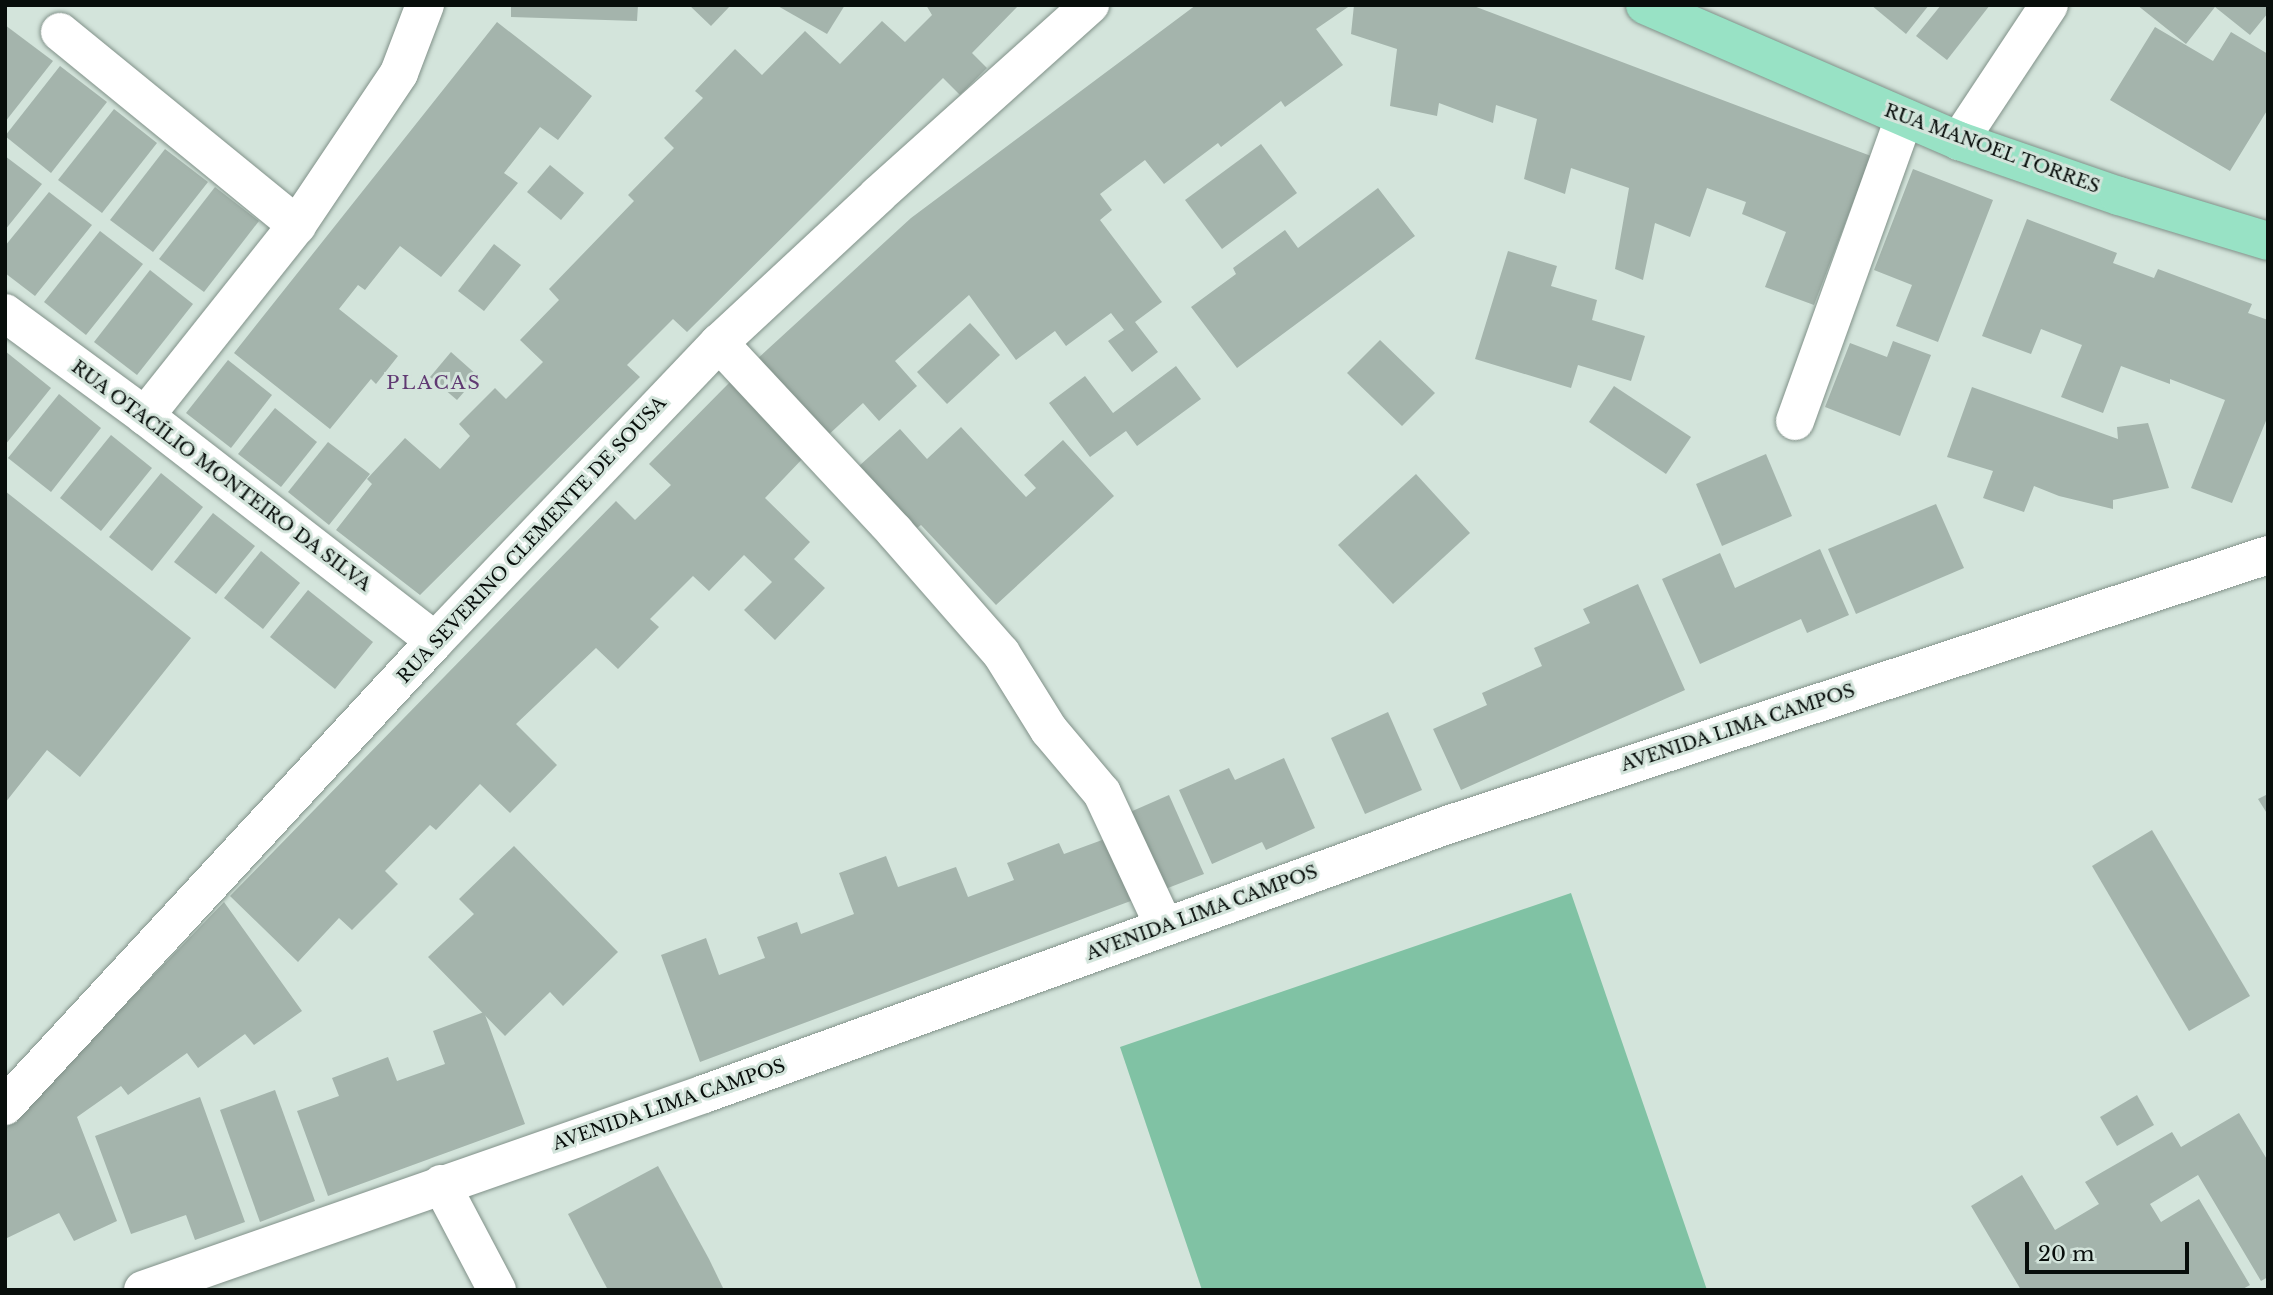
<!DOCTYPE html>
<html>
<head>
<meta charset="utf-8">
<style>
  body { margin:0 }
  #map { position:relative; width:2273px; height:1295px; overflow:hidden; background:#d3e4db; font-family:"Libre Baskerville",serif }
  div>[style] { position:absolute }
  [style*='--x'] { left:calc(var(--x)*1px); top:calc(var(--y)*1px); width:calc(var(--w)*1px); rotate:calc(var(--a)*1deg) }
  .green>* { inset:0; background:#80c2a4 }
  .building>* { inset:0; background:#a4b4ac }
  .roads { filter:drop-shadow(0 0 2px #819189) drop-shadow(0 0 2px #819189) }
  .minor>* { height:38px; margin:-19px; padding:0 19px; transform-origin:19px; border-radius:19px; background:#fff }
  .major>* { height:38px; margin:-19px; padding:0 19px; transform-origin:19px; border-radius:19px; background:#98e2c5 }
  span { translate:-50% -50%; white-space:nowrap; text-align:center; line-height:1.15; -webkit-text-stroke:6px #d3e4db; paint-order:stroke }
  .street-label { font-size:18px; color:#080e0b }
  .neighbourhood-label { font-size:19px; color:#603972; letter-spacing:2px }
  .frame { position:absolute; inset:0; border:7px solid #080e0b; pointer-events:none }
  .scale { position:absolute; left:2025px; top:1242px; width:164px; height:32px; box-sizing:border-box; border:4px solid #080e0b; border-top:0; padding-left:9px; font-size:21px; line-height:24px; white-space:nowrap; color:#080e0b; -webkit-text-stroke:5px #d3e4db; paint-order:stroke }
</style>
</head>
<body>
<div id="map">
  <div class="green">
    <i style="clip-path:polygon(1571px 893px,1707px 1290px,1202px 1290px,1120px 1047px)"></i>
  </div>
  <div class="building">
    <i style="clip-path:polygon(511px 5px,638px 5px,637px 21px,511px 17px)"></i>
    <i style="clip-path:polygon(689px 5px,731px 5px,711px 26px)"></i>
    <i style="clip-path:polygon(776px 5px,845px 5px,827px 34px)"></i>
    <i style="clip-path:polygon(926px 5px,1019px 5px,972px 53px,987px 68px,960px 95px,943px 78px,687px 332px,673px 319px,627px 365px,640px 377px,420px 595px,336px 530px,372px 484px,367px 479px,405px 438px,440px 469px,470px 436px,459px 424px,495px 388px,506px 399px,543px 362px,520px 340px,559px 300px,549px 289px,634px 201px,628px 195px,674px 148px,664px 138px,703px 98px,695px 91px,735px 49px,762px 75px,805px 31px,840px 64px,882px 21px,905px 42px,932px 15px)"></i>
    <i style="clip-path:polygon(1196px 5px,1351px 5px,1316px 29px,1343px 65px,1285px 107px,1281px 101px,1221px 147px,1218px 143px,1164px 184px,1145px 160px,1100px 194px,1112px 210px,1100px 220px,1162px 302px,1135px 322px,1158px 352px,1132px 372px,1108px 341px,1124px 330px,1111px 313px,1066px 346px,1055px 331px,1016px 360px,969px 295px,895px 361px,917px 386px,879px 421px,863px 403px,826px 437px,755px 361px,911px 218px)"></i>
    <i style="clip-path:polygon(1354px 5px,1471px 5px,1871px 156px,1814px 305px,1765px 287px,1786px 232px,1742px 214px,1746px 202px,1707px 188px,1690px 237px,1655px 223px,1643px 280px,1615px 269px,1629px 188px,1571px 168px,1565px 194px,1524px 179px,1537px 119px,1496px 105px,1493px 123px,1439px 103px,1437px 116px,1390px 106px,1397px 49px,1351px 34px)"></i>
    <i style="clip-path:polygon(1871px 5px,1929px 5px,1906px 34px)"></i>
    <i style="clip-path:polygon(1941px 5px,1990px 5px,1947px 60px,1916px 36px)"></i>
    <i style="clip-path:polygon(2137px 5px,2268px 5px,2268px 13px,2250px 35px,2215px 7px,2186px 44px)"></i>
    <i style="clip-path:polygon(497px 22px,592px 96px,558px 140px,540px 127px,504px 173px,518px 183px,441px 277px,400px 246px,365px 290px,358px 285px,339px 309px,398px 356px,376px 384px,371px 379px,330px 429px,234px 353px)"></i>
    <i style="clip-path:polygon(5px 25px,53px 61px,5px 122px)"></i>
    <i style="clip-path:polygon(2155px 27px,2213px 61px,2231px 32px,2268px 54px,2268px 109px,2230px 171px,2110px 100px)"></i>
    <i style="clip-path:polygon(60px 66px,107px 102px,51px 173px,5px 136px)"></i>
    <i style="clip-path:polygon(114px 109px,157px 143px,102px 213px,58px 180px)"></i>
    <i style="clip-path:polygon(1261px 144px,1297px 193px,1222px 249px,1185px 200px)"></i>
    <i style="clip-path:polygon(165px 149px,208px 182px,153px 252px,110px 220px)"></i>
    <i style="clip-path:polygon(5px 156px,42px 184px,5px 230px)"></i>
    <i style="clip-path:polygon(550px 165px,584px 193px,561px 220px,527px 192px)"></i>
    <i style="clip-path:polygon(1913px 169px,1993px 200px,1938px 342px,1896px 326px,1912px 285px,1874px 270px)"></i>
    <i style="clip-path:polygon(215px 187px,259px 221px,204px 292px,159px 259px)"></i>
    <i style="clip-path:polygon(1378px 188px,1415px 236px,1237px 368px,1191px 307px,1236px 274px,1233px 268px,1285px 230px,1298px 248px)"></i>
    <i style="clip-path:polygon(49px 192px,92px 225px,35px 296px,5px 273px,5px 246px)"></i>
    <i style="clip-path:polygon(2027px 219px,2117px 253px,2113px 263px,2154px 278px,2158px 269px,2252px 304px,2248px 313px,2268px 320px,2268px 416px,2232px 503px,2191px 488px,2225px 400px,2170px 379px,2170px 384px,2121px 366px,2103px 413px,2061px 397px,2082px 345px,2041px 329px,2031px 354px,1982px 336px)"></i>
    <i style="clip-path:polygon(100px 231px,143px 264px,86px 335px,44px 302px)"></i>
    <i style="clip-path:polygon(494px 244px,521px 265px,484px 311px,458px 291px)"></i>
    <i style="clip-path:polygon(1508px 251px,1557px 266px,1551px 286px,1597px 300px,1592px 320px,1645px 336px,1631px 381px,1578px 365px,1571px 388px,1475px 359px)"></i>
    <i style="clip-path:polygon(150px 270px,193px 304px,137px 375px,94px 342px)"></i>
    <i style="clip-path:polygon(970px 323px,1000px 355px,947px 404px,917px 372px)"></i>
    <i style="clip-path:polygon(1380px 340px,1435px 393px,1402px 426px,1347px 373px)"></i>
    <i style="clip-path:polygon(1893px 341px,1931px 355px,1900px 436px,1825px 407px,1850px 343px,1887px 357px)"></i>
    <i style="clip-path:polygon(5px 351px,51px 388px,5px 445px)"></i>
    <i style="clip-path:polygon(451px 352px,478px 376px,457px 400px,430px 377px)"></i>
    <i style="clip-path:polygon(228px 360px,272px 395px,231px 448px,186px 413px)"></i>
    <i style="clip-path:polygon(1176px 366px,1201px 399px,1137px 446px,1126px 431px,1090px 457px,1049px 403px,1085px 376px,1113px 413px)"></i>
    <i style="clip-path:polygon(730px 382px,806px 455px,765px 498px,810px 542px,794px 559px,825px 588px,775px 640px,744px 610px,772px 582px,744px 555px,709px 591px,693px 576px,650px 619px,659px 627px,618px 669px,596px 648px,516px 724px,557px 765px,510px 813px,480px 784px,436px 830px,430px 825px,385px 871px,398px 884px,352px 930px,339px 918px,298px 962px,230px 896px,616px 501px,635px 520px,671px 485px,649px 464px)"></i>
    <i style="clip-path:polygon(1614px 386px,1691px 437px,1666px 474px,1589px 422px)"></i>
    <i style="clip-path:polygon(1972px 387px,2118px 439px,2117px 427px,2148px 423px,2169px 488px,2113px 500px,2113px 509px,2059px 496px,2034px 486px,2024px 512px,1983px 498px,1993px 471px,1947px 457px)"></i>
    <i style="clip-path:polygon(59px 394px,101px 428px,51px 492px,8px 458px)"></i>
    <i style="clip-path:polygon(275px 408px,317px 442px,281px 487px,238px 454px)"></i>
    <i style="clip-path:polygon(961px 427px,1026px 497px,1036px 488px,1024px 475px,1063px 440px,1114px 496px,996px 605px,921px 525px,917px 528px,859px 466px,900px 429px,927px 459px)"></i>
    <i style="clip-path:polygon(111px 435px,152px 468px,101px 531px,60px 498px)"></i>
    <i style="clip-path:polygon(328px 442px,370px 474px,329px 525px,288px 492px)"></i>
    <i style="clip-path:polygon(1766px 454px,1792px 516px,1722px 546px,1696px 484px)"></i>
    <i style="clip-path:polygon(161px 473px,203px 507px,152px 571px,109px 537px)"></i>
    <i style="clip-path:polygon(1416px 474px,1470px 533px,1393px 604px,1338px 545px)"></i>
    <i style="clip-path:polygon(5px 491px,191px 638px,80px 777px,47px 750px,5px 803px)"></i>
    <i style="clip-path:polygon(1936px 504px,1964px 568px,1856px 614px,1828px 549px)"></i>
    <i style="clip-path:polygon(213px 513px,255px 546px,216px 594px,174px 562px)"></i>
    <i style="clip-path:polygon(1820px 549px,1849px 615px,1807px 633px,1801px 619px,1700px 664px,1662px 579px,1720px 553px,1735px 588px)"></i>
    <i style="clip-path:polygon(261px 551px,300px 583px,263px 629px,224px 598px)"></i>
    <i style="clip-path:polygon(1638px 584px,1685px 690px,1461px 790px,1433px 729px,1487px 705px,1482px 693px,1542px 666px,1534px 648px,1590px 623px,1583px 609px)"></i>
    <i style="clip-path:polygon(308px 590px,373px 642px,335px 689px,270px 637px)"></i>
    <i style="clip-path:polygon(1388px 712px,1422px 790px,1365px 814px,1331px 738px)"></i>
    <i style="clip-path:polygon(1284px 758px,1315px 828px,1266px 850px,1262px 842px,1212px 864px,1179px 790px,1229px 768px,1235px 780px)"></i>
    <i style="clip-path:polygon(2268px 794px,2268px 815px,2258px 799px)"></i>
    <i style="clip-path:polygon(1169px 795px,1204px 874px,1155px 893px,1121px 816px)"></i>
    <i style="clip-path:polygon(2152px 830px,2250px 996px,2189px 1031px,2092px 866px)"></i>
    <i style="clip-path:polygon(1113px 836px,1136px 899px,700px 1062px,661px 955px,706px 938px,719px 975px,765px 958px,757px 937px,797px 922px,801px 934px,854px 914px,839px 873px,886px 856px,898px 887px,956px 867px,968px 897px,1014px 880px,1007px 863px,1059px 843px,1064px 854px)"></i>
    <i style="clip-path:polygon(514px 846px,618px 952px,563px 1006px,550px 992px,505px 1036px,428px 957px,474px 914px,459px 899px)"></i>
    <i style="clip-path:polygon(224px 902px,302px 1011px,254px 1045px,245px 1034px,198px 1068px,187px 1053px,128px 1095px,121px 1086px,77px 1117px,117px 1221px,74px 1241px,59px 1213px,5px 1239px,5px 1129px)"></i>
    <i style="clip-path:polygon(484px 1012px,525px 1124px,328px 1196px,297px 1111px,339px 1096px,332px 1078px,388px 1057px,397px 1081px,445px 1064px,433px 1031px)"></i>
    <i style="clip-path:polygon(275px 1090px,315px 1201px,260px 1222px,220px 1110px)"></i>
    <i style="clip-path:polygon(2137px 1095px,2154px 1125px,2117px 1146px,2100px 1117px)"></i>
    <i style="clip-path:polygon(200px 1097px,245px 1222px,195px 1240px,186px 1215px,131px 1234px,95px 1136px)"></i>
    <i style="clip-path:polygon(2239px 1113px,2268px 1161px,2268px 1277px,2261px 1281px,2198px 1175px,2150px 1204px,2161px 1222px,2199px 1199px,2250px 1285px,2241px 1290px,2021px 1290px,1971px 1206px,2022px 1175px,2055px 1230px,2099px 1204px,2085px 1182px,2172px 1132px,2181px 1147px)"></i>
    <i style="clip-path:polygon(658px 1166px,709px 1259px,724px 1290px,608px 1290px,595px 1266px,568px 1214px)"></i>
  </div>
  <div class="roads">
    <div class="minor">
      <i style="--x:60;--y:32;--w:306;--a:39.2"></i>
      <i style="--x:1959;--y:141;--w:163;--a:-56.5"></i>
      <i style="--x:5;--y:313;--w:174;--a:36.3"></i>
      <i style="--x:145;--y:416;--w:367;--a:37.8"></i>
      <i style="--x:719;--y:343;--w:258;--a:47"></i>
      <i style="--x:895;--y:532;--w:161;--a:48.8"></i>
      <i style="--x:1001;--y:653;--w:91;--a:58.1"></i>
      <i style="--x:1049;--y:730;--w:82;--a:49.9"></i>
      <i style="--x:1102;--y:793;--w:147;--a:65"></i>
      <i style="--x:145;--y:416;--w:244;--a:-51.5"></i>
      <i style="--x:297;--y:225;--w:183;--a:-56.1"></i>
      <i style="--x:399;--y:73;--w:73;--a:-69.1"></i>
      <i style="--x:1795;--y:421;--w:322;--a:-70.2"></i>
      <i style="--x:5;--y:1106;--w:633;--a:-47.24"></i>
      <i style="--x:435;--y:641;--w:412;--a:-46.4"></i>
      <i style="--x:719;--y:343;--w:217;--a:-42.9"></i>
      <i style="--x:878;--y:195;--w:285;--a:-41.9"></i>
      <i style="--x:441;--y:1184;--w:120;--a:62.2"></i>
      <i style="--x:143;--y:1290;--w:594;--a:-19.26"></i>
      <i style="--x:704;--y:1094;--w:793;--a:-19.9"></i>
      <i style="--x:1450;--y:824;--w:861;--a:-18.2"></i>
    </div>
    <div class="major">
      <i style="--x:1645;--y:5;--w:342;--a:23.4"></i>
      <i style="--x:1959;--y:141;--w:169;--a:19"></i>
      <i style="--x:2119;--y:196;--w:156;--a:16.8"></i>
    </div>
  </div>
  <div class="street-label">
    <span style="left:1992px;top:149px;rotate:20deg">RUA MANOEL TORRES</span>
    <span style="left:221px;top:476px;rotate:37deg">RUA OTACÍLIO MONTEIRO DA SILVA</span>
    <span style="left:532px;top:540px;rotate:-47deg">RUA SEVERINO CLEMENTE DE SOUSA</span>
    <span style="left:1738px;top:728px;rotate:-18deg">AVENIDA LIMA CAMPOS</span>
    <span style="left:1202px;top:913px;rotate:-20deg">AVENIDA LIMA CAMPOS</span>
    <span style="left:669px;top:1105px;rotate:-19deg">AVENIDA LIMA CAMPOS</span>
  </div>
  <div class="neighbourhood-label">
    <span style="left:434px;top:383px">PLACAS</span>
  </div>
  <div class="frame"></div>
  <div class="scale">20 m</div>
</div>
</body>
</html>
